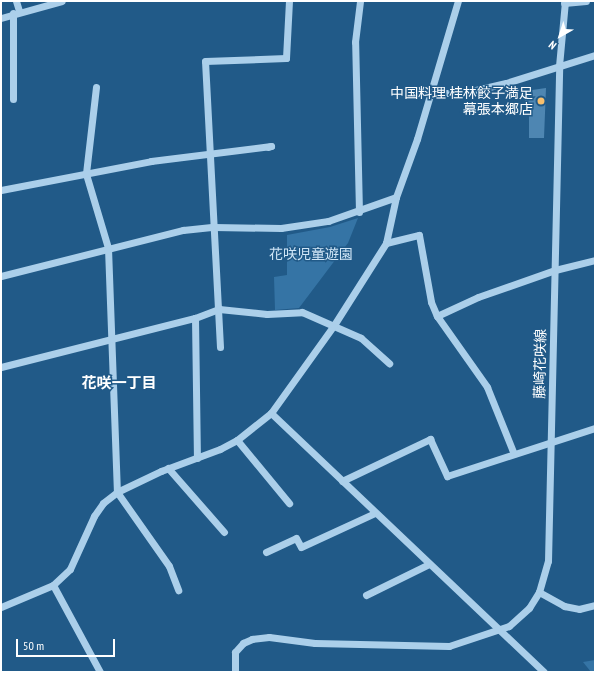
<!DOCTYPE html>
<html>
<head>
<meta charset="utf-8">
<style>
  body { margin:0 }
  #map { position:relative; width:596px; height:673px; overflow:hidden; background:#215a88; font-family:"PT Sans Narrow","Noto Sans JP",sans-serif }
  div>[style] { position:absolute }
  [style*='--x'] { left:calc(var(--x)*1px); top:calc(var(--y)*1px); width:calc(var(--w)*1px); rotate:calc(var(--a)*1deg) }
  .green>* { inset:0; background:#3574a5 }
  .building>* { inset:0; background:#4e86b2 }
  .minor>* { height:7px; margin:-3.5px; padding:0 3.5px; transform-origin:3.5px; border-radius:3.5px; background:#abcfea }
  .dots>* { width:11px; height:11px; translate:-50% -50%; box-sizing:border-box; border:2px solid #215a88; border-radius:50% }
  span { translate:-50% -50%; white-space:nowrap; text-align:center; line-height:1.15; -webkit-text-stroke:3px #215a88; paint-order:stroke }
  .poi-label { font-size:14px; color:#fff }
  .right { translate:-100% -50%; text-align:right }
  .park-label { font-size:14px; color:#d0e6f7 }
  .street-label { font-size:14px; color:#fff }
  .neighbourhood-label { font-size:15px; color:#fff; font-weight:700 }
  .frame { position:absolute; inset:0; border:2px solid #fff; pointer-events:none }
  .north { position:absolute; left:540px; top:16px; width:40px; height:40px; -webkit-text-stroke:3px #215a88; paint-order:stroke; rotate:219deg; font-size:11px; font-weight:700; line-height:16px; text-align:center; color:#fff }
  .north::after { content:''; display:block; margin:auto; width:14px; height:18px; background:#fff; clip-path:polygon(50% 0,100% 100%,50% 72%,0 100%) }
  .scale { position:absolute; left:16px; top:639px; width:99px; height:18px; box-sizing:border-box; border:2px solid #fff; border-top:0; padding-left:5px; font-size:12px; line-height:14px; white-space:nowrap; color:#fff; -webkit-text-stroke:3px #215a88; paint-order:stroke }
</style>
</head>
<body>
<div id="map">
  <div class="green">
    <i style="clip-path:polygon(358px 218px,348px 243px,299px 308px,275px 310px,274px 277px,287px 275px,287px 235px,330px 227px)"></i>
    <i style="clip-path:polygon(595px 660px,595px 672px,591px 672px,583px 662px)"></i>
  </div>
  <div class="building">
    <i style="clip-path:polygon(546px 88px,544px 138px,529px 138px,529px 104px,525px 103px,525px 91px)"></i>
  </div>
  <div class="minor">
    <i style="--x:16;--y:1;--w:10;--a:73"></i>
    <i style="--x:564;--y:3;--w:22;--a:-5"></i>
    <i style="--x:1;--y:18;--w:63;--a:-15.6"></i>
    <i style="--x:96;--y:87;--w:88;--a:96.6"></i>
    <i style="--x:86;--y:174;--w:77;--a:73.4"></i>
    <i style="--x:108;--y:248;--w:244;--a:87.9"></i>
    <i style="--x:117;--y:492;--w:90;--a:54.9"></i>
    <i style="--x:169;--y:566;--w:26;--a:69"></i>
    <i style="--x:431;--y:93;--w:32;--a:0"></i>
    <i style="--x:463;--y:93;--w:44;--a:-13.1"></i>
    <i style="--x:506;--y:83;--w:93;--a:-17.5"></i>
    <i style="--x:13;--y:99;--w:86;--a:-90"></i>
    <i style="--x:1;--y:190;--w:153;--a:-10.9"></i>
    <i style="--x:151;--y:161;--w:121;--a:-7.1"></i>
    <i style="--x:271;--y:146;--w:3;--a:162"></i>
    <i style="--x:359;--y:212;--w:170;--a:-91.3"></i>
    <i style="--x:355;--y:42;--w:41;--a:-83"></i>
    <i style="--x:386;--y:243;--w:34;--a:-14"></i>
    <i style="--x:419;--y:235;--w:68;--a:79.8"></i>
    <i style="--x:431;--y:302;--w:15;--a:67"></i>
    <i style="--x:437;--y:316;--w:87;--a:54.8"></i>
    <i style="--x:487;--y:387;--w:72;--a:68.1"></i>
    <i style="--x:1;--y:276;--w:188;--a:-14.2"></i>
    <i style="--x:183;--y:230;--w:31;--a:-6"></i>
    <i style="--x:214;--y:227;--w:67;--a:0.9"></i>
    <i style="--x:281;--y:228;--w:48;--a:-8.5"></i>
    <i style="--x:328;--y:221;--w:72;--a:-19.4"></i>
    <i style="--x:437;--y:316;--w:45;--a:-24.9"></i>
    <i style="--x:478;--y:297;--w:82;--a:-19.3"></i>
    <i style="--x:555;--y:270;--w:41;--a:-14"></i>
    <i style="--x:195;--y:318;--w:140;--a:89.2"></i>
    <i style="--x:220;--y:347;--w:286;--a:-93"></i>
    <i style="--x:205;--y:61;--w:81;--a:-2.1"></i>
    <i style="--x:286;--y:58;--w:57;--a:-87"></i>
    <i style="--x:1;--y:367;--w:200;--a:-14.2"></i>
    <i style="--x:195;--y:318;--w:26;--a:-21"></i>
    <i style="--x:219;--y:309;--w:48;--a:5.9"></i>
    <i style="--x:267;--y:314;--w:35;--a:-3"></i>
    <i style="--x:302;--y:312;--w:64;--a:23.8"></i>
    <i style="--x:361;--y:338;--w:38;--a:42"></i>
    <i style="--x:271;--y:413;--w:376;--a:43.5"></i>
    <i style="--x:237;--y:440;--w:82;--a:50.5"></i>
    <i style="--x:168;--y:468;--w:85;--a:48.8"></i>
    <i style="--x:342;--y:481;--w:98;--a:-25.5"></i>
    <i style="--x:430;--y:439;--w:41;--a:65.3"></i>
    <i style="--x:447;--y:476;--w:156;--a:-18"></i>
    <i style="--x:266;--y:552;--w:33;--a:-25"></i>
    <i style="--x:296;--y:538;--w:10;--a:61"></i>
    <i style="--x:301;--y:547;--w:81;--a:-24.7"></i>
    <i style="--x:53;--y:585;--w:99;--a:61.6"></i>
    <i style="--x:539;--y:592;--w:29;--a:29"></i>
    <i style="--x:564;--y:606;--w:15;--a:11"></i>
    <i style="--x:579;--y:609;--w:16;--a:-14"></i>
    <i style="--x:366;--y:595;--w:70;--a:-26.2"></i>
    <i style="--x:1;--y:607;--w:56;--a:-22.9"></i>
    <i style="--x:53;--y:585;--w:23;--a:-43"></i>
    <i style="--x:70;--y:569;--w:58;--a:-65.6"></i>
    <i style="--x:94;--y:516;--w:16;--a:-55"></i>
    <i style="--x:103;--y:503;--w:18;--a:-38"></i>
    <i style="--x:117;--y:492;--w:49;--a:-25.5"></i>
    <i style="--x:161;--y:471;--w:63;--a:-20.4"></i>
    <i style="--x:220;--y:449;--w:19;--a:-28"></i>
    <i style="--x:237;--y:440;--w:43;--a:-38.5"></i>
    <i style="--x:271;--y:413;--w:108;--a:-54.4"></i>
    <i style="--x:334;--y:325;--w:97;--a:-57.6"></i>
    <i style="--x:386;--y:243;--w:47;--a:-77.7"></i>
    <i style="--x:396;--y:197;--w:62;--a:-70.1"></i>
    <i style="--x:417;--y:139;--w:144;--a:-73.5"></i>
    <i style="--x:235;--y:672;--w:20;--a:-90"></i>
    <i style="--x:235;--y:652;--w:12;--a:-48"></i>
    <i style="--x:243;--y:643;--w:10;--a:-24"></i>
    <i style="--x:252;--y:639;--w:17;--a:-7"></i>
    <i style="--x:269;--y:637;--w:46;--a:7.4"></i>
    <i style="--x:315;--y:643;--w:134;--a:1.3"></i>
    <i style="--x:449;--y:646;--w:63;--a:-18.4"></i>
    <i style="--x:509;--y:626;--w:27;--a:-42"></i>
    <i style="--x:529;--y:608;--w:19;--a:-58"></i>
    <i style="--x:539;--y:592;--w:32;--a:-74"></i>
    <i style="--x:548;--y:561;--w:495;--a:-88.7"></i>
    <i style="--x:559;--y:66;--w:65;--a:-84.7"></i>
  </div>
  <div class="dots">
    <i style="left:541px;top:101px;background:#f7bf6d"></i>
  </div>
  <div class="poi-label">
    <span class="right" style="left:533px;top:101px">中国料理 桂林餃子満足<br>幕張本郷店</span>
  </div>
  <div class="park-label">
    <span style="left:311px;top:254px">花咲児童遊園</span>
  </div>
  <div class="street-label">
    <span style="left:540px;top:364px;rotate:-89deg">藤崎花咲線</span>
  </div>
  <div class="neighbourhood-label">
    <span style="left:119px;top:383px">花咲一丁目</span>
  </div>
  <div class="frame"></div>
  <div class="north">N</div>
  <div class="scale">50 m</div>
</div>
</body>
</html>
